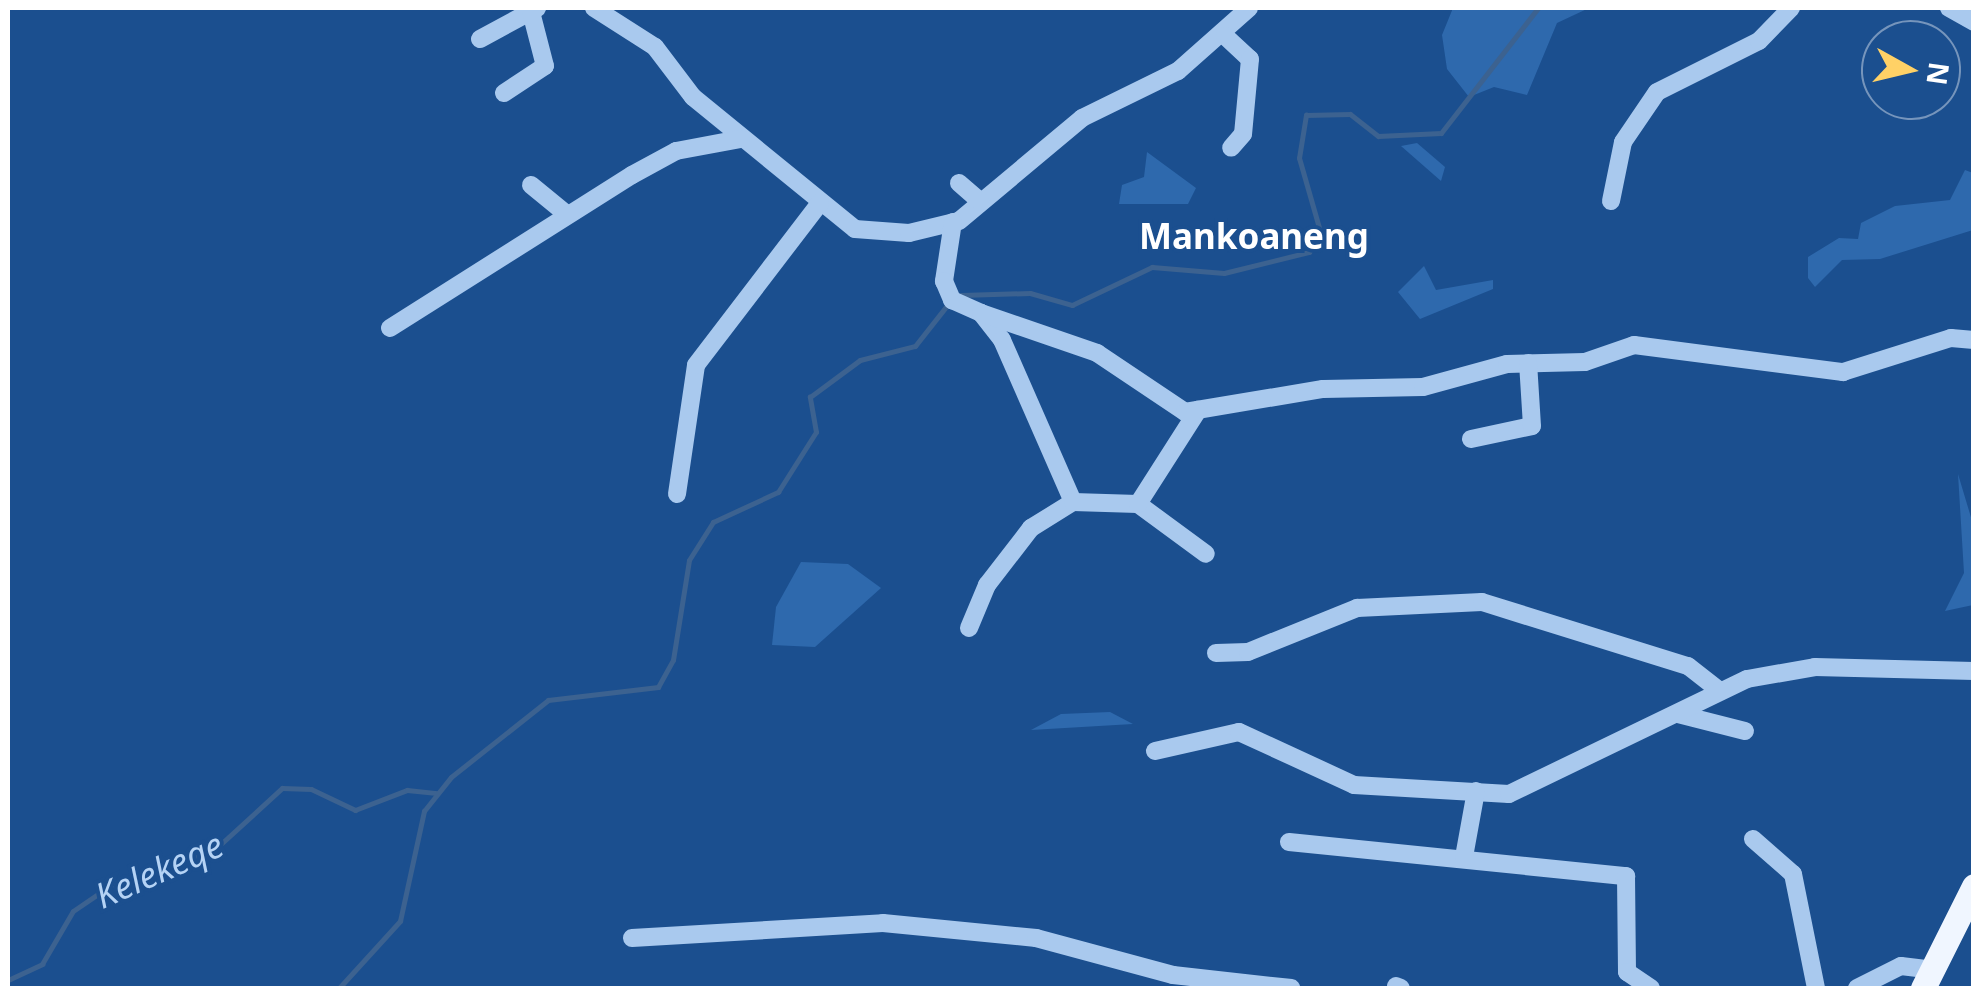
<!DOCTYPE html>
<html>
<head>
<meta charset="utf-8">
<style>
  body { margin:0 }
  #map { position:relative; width:1981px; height:996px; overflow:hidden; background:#1b4f8f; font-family:"Noto Sans",sans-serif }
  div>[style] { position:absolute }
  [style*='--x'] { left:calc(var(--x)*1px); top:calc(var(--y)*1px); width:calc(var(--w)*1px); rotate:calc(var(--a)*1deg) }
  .green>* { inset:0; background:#2e69ad }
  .stream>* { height:5px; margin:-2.5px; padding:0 2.5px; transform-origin:2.5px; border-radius:2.5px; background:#3c6290 }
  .minor>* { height:18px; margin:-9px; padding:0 9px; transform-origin:9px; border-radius:9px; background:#a9c9ee }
  .major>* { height:25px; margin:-12.5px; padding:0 12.5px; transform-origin:12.5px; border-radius:12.5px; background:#f0f6ff }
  span { translate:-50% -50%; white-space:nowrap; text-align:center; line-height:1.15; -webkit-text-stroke:8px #1b4f8f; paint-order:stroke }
  .neighbourhood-label { font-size:35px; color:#fff; font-weight:700 }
  .water-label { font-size:35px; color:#b5d3f5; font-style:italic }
  .frame { position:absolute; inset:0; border:10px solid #fff; pointer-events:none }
  .north { position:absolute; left:1861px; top:20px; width:100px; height:100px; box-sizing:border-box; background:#1b4f8f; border:2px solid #7695bc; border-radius:50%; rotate:98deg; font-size:28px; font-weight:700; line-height:40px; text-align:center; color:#fff }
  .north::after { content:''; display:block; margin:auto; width:35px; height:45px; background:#ffd166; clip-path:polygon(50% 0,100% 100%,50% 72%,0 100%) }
</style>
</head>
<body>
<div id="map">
  <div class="green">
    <i style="clip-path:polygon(1453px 8px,1589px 8px,1557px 23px,1527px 95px,1494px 87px,1469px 97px,1447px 69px,1442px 35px)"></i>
    <i style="clip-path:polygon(1417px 143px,1445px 167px,1441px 181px,1401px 146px)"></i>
    <i style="clip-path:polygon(1147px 152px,1196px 188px,1188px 204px,1119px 204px,1122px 185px,1144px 177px)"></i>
    <i style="clip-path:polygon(1965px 170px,1973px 173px,1973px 230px,1880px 259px,1842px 260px,1815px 287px,1808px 278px,1808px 257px,1839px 238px,1858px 239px,1861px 223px,1895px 206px,1950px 200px)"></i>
    <i style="clip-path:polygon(1424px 266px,1436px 290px,1493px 280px,1493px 289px,1420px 319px,1398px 292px)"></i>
    <i style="clip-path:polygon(1958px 474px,1973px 524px,1973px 605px,1945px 611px,1964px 573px)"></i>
    <i style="clip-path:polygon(801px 562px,848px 564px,881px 588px,815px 647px,772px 645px,776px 607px)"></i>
    <i style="clip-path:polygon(1110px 712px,1133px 724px,1031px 730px,1061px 714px)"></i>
  </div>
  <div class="stream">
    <i style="--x:961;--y:295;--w:69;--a:-1.7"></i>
    <i style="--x:1030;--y:293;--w:44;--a:15.9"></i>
    <i style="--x:1072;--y:305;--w:89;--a:-25.4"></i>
    <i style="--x:1152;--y:267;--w:72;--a:4.8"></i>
    <i style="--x:1224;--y:273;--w:88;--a:-13.9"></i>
    <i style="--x:1309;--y:252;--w:24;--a:-62"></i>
    <i style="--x:1320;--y:231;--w:76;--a:-106"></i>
    <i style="--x:1299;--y:158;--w:44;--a:-80.8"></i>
    <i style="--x:1306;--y:115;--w:44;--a:-1.3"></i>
    <i style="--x:1350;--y:114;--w:36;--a:38"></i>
    <i style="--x:1378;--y:136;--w:63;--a:-2.7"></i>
    <i style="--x:1441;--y:133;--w:158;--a:-52.2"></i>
    <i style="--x:8;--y:980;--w:38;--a:-25"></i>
    <i style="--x:42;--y:964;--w:61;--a:-59.7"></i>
    <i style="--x:73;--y:911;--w:50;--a:-34.3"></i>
    <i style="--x:114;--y:883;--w:103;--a:-17.6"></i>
    <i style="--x:212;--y:852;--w:95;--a:-42.4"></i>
    <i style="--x:282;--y:788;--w:29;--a:2"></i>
    <i style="--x:311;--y:789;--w:49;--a:25.5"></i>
    <i style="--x:355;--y:810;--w:56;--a:-21"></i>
    <i style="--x:407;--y:790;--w:30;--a:6"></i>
    <i style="--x:339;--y:988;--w:91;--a:-47.7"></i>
    <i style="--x:400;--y:921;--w:113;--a:-77.7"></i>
    <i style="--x:424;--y:811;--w:43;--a:-51.5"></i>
    <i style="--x:451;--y:777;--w:124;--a:-38.4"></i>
    <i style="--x:548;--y:700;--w:111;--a:-6.7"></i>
    <i style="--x:658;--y:687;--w:31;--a:-61"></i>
    <i style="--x:673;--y:660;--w:101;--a:-80.9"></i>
    <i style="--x:689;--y:560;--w:45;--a:-57.7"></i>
    <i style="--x:713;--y:522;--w:72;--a:-24.8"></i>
    <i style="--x:778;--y:492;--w:71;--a:-57.7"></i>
    <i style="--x:816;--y:432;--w:36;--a:-100"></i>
    <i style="--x:810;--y:397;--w:62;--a:-36.5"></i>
    <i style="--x:860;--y:360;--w:57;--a:-14.3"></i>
    <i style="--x:915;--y:346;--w:53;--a:-51.8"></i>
  </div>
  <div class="minor">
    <i style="--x:594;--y:8;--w:72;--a:32.6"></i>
    <i style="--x:655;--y:47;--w:63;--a:52.8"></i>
    <i style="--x:693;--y:97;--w:209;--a:39.2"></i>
    <i style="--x:855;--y:229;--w:54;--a:4.2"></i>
    <i style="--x:909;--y:233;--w:51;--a:-13.5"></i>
    <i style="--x:959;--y:221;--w:160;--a:-39.9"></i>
    <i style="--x:1082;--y:118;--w:107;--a:-26.1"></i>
    <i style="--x:1178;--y:71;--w:95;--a:-41.6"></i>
    <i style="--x:1949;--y:8;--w:29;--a:29"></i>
    <i style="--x:1225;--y:36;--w:34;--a:43"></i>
    <i style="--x:1250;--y:59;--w:75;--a:95.3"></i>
    <i style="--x:1243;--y:134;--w:18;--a:131"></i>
    <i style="--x:480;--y:39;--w:65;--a:-28.5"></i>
    <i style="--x:504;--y:93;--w:49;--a:-33.4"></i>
    <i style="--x:545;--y:66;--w:56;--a:-104.5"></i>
    <i style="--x:959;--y:183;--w:28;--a:41"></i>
    <i style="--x:531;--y:185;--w:43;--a:39.3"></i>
    <i style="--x:1611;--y:201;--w:60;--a:-78.5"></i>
    <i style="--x:1623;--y:142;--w:60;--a:-55.8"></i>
    <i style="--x:1657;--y:92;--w:114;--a:-26.6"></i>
    <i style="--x:1759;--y:41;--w:46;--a:-45.9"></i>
    <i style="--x:953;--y:222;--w:60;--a:98.7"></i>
    <i style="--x:944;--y:281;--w:21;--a:67"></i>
    <i style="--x:952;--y:300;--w:32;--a:24"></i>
    <i style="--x:981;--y:313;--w:34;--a:52"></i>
    <i style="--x:1002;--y:340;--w:177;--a:66.3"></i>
    <i style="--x:981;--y:313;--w:123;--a:19"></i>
    <i style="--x:1097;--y:353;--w:106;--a:33.8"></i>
    <i style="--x:1185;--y:412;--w:140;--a:-9.5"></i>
    <i style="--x:1323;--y:389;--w:100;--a:-1.1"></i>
    <i style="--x:1423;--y:387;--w:87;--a:-15.3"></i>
    <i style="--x:1507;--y:364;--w:78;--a:-1.5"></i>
    <i style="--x:1585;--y:362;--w:52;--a:-19.1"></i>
    <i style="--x:1634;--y:345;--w:211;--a:7.4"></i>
    <i style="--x:1843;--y:372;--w:113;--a:-17.5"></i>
    <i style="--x:1951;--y:338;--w:23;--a:5"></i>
    <i style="--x:390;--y:328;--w:286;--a:-32.3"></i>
    <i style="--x:632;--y:175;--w:50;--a:-28.6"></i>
    <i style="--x:676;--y:151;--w:66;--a:-10.5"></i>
    <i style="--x:1471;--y:439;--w:62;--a:-12"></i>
    <i style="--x:1532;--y:426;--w:63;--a:-93.6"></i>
    <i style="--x:677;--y:494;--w:130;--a:-81.6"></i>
    <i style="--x:696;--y:365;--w:204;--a:-52.6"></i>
    <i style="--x:1138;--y:504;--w:84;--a:36.3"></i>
    <i style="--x:969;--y:628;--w:47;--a:-67.3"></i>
    <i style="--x:987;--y:585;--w:72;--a:-52.3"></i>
    <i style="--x:1031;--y:528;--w:49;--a:-31.8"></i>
    <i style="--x:1073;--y:502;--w:65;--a:1.8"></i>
    <i style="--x:1138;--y:504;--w:112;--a:-57.4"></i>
    <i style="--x:1216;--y:653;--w:32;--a:-2"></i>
    <i style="--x:1248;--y:652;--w:118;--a:-22"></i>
    <i style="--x:1357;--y:608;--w:125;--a:-2.7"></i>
    <i style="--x:1482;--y:602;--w:216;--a:17.3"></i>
    <i style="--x:1688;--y:666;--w:41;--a:38"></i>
    <i style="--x:1678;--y:714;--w:69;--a:14.2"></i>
    <i style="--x:1155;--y:751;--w:86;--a:-12.7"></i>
    <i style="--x:1239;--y:732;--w:127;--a:24.7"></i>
    <i style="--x:1354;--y:785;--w:155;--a:3.3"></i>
    <i style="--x:1509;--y:794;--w:264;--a:-25.8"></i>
    <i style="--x:1747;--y:679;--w:69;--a:-10"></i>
    <i style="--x:1815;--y:667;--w:159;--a:1.4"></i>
    <i style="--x:1753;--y:839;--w:53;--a:41.2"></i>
    <i style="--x:1793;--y:874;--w:116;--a:78.6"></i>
    <i style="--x:1289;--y:842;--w:339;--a:5.8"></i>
    <i style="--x:1626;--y:876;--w:96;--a:89.4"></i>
    <i style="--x:1627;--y:972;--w:29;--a:34"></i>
    <i style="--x:1464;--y:857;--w:67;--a:-79.7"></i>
    <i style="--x:632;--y:938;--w:251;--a:-3.4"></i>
    <i style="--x:883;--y:923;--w:154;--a:5.6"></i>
    <i style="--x:1036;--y:938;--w:142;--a:15.1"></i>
    <i style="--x:1173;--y:975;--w:119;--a:6.3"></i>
    <i style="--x:1396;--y:986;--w:5;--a:22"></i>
    <i style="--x:1857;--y:988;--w:49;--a:-26.6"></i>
    <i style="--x:1901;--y:966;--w:25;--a:7"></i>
  </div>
  <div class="major">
    <i style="--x:1923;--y:988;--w:114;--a:-63.4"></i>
  </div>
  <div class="neighbourhood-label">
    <span style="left:1254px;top:236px">Mankoaneng</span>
  </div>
  <div class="water-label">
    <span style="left:159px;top:870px;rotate:-24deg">Kelekeqe</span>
  </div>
  <div class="frame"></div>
  <div class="north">N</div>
</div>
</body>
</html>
